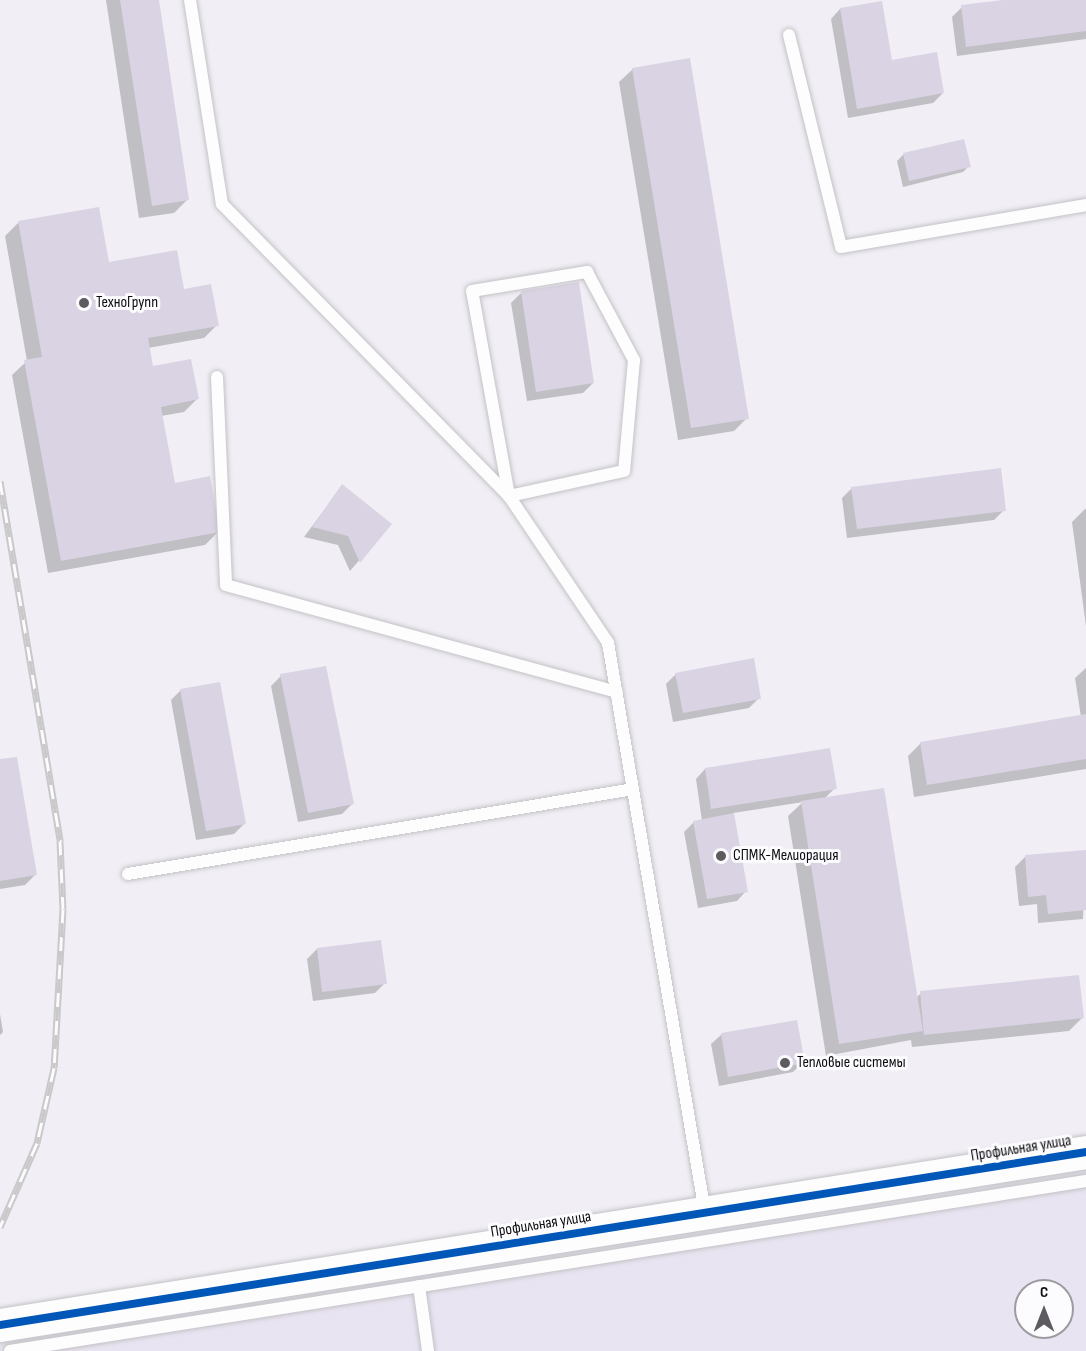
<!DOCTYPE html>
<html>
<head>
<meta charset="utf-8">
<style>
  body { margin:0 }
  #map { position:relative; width:1086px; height:1351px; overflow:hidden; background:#f1eff5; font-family:"Sofia Sans Condensed",sans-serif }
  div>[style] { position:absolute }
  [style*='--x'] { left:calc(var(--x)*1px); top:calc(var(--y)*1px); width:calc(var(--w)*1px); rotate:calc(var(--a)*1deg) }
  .built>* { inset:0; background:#e9e4f1 }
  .shadow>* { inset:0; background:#0003 }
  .building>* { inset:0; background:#dad3e4 }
  .roads { filter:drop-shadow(0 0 2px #c3c2c6) drop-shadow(0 0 2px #c3c2c6) }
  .lane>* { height:12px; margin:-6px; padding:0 6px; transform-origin:6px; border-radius:6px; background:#fdfdfe }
  .secondary>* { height:33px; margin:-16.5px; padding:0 16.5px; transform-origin:16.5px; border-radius:16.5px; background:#fdfdfe }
  .rail>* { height:7px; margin-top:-3.5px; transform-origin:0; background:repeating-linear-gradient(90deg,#fcfbfe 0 14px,#c9c9ca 0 28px); box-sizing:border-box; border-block:2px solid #c9c9ca }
  .cycleway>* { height:8px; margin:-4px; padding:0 4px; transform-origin:4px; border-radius:4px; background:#0057b8 }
  .dots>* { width:16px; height:16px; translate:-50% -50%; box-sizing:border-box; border:3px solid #fcfbfe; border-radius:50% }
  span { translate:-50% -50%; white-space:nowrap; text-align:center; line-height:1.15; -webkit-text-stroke:6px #fcfbfe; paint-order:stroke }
  .poi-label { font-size:16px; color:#0e0c10 }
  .left { translate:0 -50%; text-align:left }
  .street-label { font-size:16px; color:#0e0c10 }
  .north { position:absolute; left:1014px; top:1279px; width:60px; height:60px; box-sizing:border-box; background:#fcfbfe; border:2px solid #9d9b9f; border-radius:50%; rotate:0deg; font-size:16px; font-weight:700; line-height:24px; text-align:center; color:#0e0c10 }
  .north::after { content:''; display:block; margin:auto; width:21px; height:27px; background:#5d5b60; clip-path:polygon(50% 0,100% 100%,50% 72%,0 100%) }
</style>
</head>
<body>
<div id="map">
  <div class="built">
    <i style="clip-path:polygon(evenodd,1086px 1169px,1086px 1351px,0 1351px,0 1341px,1086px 1169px,1026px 1291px,1062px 1291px,1062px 1327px,1026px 1327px,1026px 1291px)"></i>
  </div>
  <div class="shadow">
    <i style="clip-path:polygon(106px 0,157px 0,188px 199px,174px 213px,139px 218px)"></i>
    <i style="clip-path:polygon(1015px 0,1086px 0,1086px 39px,957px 56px,952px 17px,962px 7px)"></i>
    <i style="clip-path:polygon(840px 9px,891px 62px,943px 93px,933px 103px,848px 118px,831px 19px)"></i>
    <i style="clip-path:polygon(633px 69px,747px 418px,734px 431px,678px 440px,619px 82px)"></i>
    <i style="clip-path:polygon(903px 155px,969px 166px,963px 172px,903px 187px,897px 161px)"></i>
    <i style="clip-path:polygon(18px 223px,108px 264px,182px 290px,217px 325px,204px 338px,148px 348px,152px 367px,197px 399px,184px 412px,161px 416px,173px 485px,218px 532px,205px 545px,48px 573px,12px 375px,27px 361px,5px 236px)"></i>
    <i style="clip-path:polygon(521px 293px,593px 383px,583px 393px,527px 401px,511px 303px)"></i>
    <i style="clip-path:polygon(342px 486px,390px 524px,350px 571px,338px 545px,304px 537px)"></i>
    <i style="clip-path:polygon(852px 488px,1004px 510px,994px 520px,847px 538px,842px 498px)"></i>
    <i style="clip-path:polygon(1085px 509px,1086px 509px,1086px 626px,1072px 522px)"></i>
    <i style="clip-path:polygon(1086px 668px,1086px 769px,914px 797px,908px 756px,921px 743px,1081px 717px,1075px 678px)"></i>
    <i style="clip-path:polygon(676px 674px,759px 698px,749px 708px,673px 722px,666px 684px)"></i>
    <i style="clip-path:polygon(281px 676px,352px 804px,342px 814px,298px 822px,271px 686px)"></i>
    <i style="clip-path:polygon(181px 690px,244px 824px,234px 834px,196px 840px,171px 700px)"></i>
    <i style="clip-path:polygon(0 761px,35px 875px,25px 885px,0 889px)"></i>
    <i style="clip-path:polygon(705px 769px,835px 788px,824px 799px,916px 998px,921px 993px,1082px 1018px,1069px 1031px,912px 1047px,911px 1040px,826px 1056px,788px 816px,803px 802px,733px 813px,746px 891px,737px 901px,698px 908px,684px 832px,694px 822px,702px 821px,696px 779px)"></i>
    <i style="clip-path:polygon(1086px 852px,1083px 919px,1038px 923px,1037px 904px,1019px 906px,1015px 867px,1025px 857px)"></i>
    <i style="clip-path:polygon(317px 949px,385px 983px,375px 993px,313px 1001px,307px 959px)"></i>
    <i style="clip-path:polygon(0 1014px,3px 1032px,0 1035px)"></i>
    <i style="clip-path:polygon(721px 1035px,803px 1062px,793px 1072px,719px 1086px,711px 1044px)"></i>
  </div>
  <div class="building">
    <i style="clip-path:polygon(120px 0,159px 0,189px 200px,152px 206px)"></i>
    <i style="clip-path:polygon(1003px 0,1086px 0,1086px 31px,966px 47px,961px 5px)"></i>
    <i style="clip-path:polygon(882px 1px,892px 60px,937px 52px,944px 93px,857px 109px,840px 8px)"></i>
    <i style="clip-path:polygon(690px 58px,749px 419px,691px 428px,632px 68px)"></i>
    <i style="clip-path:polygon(964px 139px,971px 167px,909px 181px,903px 153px)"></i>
    <i style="clip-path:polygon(99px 207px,109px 262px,177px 250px,184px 289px,211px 284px,219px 326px,148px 338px,153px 366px,191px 359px,199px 399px,161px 407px,175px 483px,210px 476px,220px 532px,61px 561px,24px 360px,42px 357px,18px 221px)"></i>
    <i style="clip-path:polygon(579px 282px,594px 383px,536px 392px,521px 291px)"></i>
    <i style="clip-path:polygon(1001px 468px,1006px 511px,857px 529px,851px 487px)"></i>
    <i style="clip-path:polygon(342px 484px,392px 524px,360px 563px,348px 536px,312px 527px)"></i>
    <i style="clip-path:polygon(754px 658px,761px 699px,683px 713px,675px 673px)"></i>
    <i style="clip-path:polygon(326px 666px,354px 804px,308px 813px,280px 674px)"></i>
    <i style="clip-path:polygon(220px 682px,246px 824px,206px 831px,180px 689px)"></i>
    <i style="clip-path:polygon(1086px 714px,1086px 759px,927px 785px,920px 742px)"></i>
    <i style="clip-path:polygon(830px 748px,837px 789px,711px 809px,705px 768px)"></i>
    <i style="clip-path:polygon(17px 757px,37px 875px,0 881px,0 759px)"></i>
    <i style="clip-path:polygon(884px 788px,923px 1031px,839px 1044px,801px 801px)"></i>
    <i style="clip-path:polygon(734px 813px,748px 892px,707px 899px,693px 821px)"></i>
    <i style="clip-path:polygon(1086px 850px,1086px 910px,1048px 914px,1046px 895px,1028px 897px,1025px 855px)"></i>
    <i style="clip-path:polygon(381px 940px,387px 984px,322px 992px,317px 948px)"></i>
    <i style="clip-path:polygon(1079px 975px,1084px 1018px,924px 1035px,920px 991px)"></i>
    <i style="clip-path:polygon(797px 1020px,805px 1063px,728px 1077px,721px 1033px)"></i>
  </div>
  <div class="roads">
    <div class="lane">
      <i style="--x:190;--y:0;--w:206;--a:81.1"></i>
      <i style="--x:222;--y:204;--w:409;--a:45.5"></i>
      <i style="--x:509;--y:496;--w:177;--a:56"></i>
      <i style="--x:608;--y:643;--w:577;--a:80.33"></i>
      <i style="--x:789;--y:35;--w:218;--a:76.2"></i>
      <i style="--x:841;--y:247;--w:249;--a:-9.7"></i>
      <i style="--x:587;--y:272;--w:100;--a:61.9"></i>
      <i style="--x:634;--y:360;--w:111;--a:95.1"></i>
      <i style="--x:624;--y:471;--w:118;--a:167.7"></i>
      <i style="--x:509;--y:496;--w:208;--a:-100.2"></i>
      <i style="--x:472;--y:291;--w:117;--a:-9.4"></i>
      <i style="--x:217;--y:377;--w:208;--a:87.5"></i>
      <i style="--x:226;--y:585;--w:405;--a:15.3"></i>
      <i style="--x:128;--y:874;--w:512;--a:-9.55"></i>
      <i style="--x:419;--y:1286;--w:66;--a:82.1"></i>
      <i style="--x:10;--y:1351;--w:1089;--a:-8.98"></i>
    </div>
    <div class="secondary">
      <i style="--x:0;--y:1325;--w:1100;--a:-9.05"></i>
    </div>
  </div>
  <div class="rail">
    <i style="--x:0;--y:481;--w:365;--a:80.5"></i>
    <i style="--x:60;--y:841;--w:68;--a:87.5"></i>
    <i style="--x:63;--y:909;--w:159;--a:93.2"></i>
    <i style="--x:54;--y:1068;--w:77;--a:102.8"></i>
    <i style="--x:37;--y:1143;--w:92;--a:113.8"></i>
  </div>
  <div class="cycleway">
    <i style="--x:0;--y:1325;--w:1100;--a:-9.05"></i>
  </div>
  <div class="dots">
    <i style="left:84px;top:303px;background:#5d5b60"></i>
    <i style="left:721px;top:856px;background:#5d5b60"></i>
    <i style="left:785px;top:1063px;background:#5d5b60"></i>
  </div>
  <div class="poi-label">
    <span class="left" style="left:96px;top:303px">ТехноГрупп</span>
    <span class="left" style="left:733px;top:856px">СПМК-Мелиорация</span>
    <span class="left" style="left:797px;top:1063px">Тепловые системы</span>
  </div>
  <div class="street-label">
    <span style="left:1021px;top:1149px;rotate:-9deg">Профильная улица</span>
    <span style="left:541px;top:1225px;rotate:-9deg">Профильная улица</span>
  </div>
  <div class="north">С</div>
</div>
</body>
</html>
